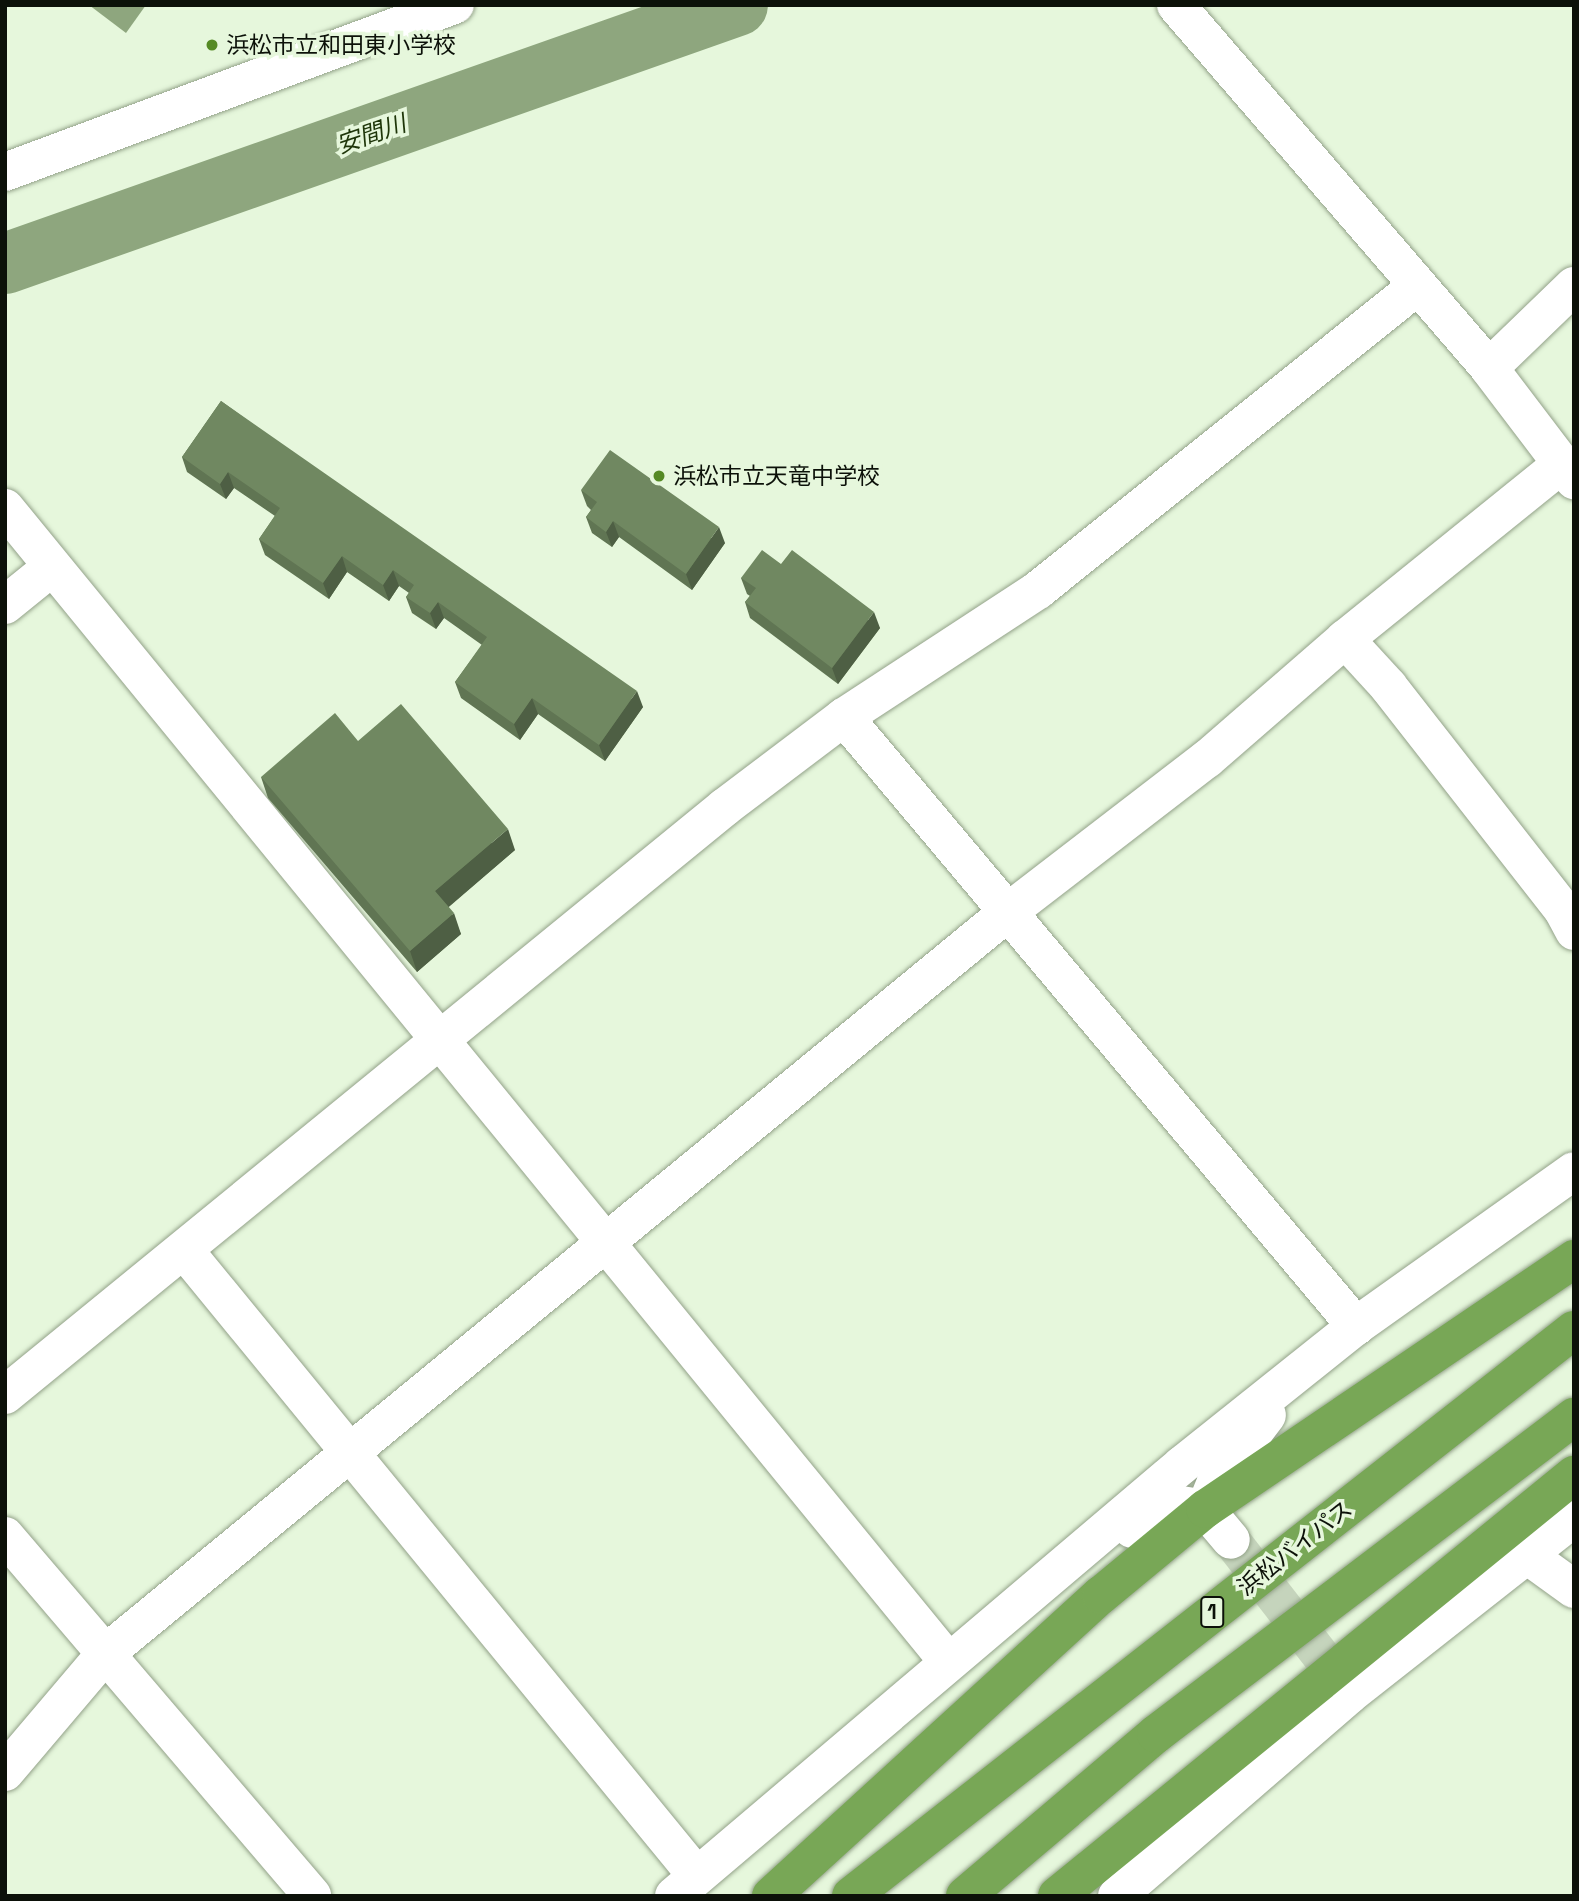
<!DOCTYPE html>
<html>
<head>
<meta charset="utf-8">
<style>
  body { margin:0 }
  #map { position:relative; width:1579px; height:1901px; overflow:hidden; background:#e6f7dc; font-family:"Space Grotesk","Noto Sans JP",sans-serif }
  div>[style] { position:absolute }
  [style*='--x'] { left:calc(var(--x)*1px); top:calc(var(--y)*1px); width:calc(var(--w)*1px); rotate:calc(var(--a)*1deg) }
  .water>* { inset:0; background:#8ea67e }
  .river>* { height:61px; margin:-30.5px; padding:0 30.5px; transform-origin:30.5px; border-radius:30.5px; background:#8ea67e }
  .minor-tunnel>* { height:38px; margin-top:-19px; transform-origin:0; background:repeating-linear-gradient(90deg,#c5d4bc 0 38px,transparent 0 57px) }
  .roads { filter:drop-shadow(0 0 2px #93a289) drop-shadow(0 0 2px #93a289) }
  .minor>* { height:38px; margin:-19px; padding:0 19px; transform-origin:19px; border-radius:19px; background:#fff }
  .highway>* { height:38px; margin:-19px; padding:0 19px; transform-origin:19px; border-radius:19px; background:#78a756 }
  .wall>* { inset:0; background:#607553 }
  .shaded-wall>* { inset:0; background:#4e5f44 }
  .building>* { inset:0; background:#708861 }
  .dots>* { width:19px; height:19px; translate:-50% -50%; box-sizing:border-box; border:4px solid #e6f7dc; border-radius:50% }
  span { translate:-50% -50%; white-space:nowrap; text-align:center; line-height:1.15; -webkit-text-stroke:7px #e6f7dc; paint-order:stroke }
  .shield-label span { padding:2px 5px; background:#e6f7dc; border:2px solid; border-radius:5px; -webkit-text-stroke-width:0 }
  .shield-label { font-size:21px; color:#0c1109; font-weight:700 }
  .poi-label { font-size:23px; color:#0c1109 }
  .left { translate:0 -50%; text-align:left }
  .street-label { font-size:23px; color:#0c1109 }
  .water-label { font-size:24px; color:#1e3609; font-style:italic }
  .frame { position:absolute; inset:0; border:7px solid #0c1109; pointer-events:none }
</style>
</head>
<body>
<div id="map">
  <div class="water">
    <i style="clip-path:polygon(89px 5px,146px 5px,126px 33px)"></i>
  </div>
  <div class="river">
    <i style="--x:5;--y:263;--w:776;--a:-19.42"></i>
  </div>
  <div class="minor-tunnel">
    <i style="--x:1231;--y:1540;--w:180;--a:52.2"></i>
  </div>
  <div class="roads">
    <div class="minor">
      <i style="--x:1176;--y:5;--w:479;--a:49.2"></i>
      <i style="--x:1489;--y:368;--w:141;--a:52.8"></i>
      <i style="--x:5;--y:172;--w:480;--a:-20.4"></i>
      <i style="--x:1489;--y:368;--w:118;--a:-44"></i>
      <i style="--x:5;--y:508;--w:1488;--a:50.73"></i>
      <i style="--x:5;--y:605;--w:60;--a:-39"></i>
      <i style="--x:1345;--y:639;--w:64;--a:47.5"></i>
      <i style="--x:1388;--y:686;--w:284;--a:52"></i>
      <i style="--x:1563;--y:910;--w:24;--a:62"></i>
      <i style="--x:844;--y:717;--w:796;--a:49.95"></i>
      <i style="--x:184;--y:1250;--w:809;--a:50.67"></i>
      <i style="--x:5;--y:1395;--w:930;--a:-39.24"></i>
      <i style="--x:725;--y:807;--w:149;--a:-37.1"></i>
      <i style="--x:844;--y:717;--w:232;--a:-33.2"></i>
      <i style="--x:1038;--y:590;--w:487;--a:-38.7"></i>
      <i style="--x:1205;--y:1509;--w:29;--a:-68"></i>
      <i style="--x:1216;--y:1482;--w:84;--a:-52.7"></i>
      <i style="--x:1132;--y:1529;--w:50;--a:-30.2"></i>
      <i style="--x:1175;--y:1504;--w:30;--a:9"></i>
      <i style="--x:1205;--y:1509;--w:40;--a:50"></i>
      <i style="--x:5;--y:1536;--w:473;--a:49.5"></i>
      <i style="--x:1527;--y:1555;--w:58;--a:35.9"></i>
      <i style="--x:5;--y:1772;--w:156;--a:-49.7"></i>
      <i style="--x:106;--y:1653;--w:1167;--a:-39.4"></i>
      <i style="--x:1008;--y:912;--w:251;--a:-37.6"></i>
      <i style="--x:1207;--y:759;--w:183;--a:-41"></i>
      <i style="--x:1345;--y:639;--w:277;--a:-38.9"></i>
      <i style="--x:674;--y:1896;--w:666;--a:-40.31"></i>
      <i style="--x:1182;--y:1465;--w:223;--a:-38.6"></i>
      <i style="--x:1356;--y:1326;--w:267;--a:-35.4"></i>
      <i style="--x:1117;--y:1896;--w:308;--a:-40.9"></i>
      <i style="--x:1350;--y:1694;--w:285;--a:-38.2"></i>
    </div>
    <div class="highway">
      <i style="--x:771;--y:1896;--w:447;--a:-42.4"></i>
      <i style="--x:1101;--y:1595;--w:135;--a:-39.6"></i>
      <i style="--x:1205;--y:1509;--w:446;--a:-34.1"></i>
      <i style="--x:851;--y:1896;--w:918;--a:-38.06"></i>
      <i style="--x:965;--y:1896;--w:250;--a:-40.3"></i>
      <i style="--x:1156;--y:1734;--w:525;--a:-37.18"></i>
      <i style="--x:1057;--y:1896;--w:667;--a:-39.16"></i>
    </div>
  </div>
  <div class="wall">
    <i style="clip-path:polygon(221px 401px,643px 707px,605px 761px,538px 714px,520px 740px,461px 698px,455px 682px,482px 645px,444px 618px,436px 629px,412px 613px,406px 597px,409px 593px,399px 586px,389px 601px,347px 572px,329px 599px,265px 555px,259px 539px,275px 516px,234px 488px,226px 499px,187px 472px,182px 457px)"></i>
    <i style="clip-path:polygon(581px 490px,725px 543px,692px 590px,619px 537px,612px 547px,592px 533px,586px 517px,591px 510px,587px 506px)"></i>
    <i style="clip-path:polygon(781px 564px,880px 628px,838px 684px,750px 618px,745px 602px,750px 596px,747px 594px,741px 578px)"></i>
    <i style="clip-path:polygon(261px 777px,515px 850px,448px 907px,461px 934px,417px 972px,268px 798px)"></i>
  </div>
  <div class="shaded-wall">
    <i style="clip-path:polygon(228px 472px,234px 488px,226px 499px,220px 484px)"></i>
    <i style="clip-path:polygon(613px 521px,619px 537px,612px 547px,606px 532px)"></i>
    <i style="clip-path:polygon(719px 527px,725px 543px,692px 590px,686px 574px)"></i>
    <i style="clip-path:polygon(342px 556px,347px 572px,329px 599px,323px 583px)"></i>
    <i style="clip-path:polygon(393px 570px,399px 586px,389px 601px,383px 585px)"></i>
    <i style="clip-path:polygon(438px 602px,444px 618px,436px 629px,430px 613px)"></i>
    <i style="clip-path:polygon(874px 612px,880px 628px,838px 684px,832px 668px)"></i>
    <i style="clip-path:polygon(637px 691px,643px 707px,605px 761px,599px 745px)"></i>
    <i style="clip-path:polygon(532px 698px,538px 714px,520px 740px,514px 724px)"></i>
    <i style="clip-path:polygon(508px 829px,515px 850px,443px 912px,435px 891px)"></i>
    <i style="clip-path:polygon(454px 913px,461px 934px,417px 972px,410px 951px)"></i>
  </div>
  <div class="building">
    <i style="clip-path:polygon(221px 401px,637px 691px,599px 745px,532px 698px,514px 724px,455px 682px,487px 637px,438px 602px,430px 613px,406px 597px,414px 585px,393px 570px,383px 585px,342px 556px,323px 583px,259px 539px,280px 508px,228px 472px,220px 484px,182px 457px)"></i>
    <i style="clip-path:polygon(610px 450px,719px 527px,686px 574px,613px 521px,606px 532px,586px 517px,597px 502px,581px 490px)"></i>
    <i style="clip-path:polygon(762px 550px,781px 564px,792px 550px,874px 612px,832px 668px,745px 602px,756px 588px,741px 578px)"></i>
    <i style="clip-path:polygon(401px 704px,508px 829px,435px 891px,454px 913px,410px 951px,261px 777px,335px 713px,358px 741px)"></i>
  </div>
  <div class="dots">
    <i style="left:212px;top:45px;background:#558a24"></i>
    <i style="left:659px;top:476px;background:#558a24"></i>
  </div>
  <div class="shield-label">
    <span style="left:1212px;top:1612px">1</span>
  </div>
  <div class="poi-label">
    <span class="left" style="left:226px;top:45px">浜松市立和田東小学校</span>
    <span class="left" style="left:673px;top:476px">浜松市立天竜中学校</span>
  </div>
  <div class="street-label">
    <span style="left:1295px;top:1548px;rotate:-38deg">浜松バイパス</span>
  </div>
  <div class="water-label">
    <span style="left:371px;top:134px;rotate:-19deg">安間川</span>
  </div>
  <div class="frame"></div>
</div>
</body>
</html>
